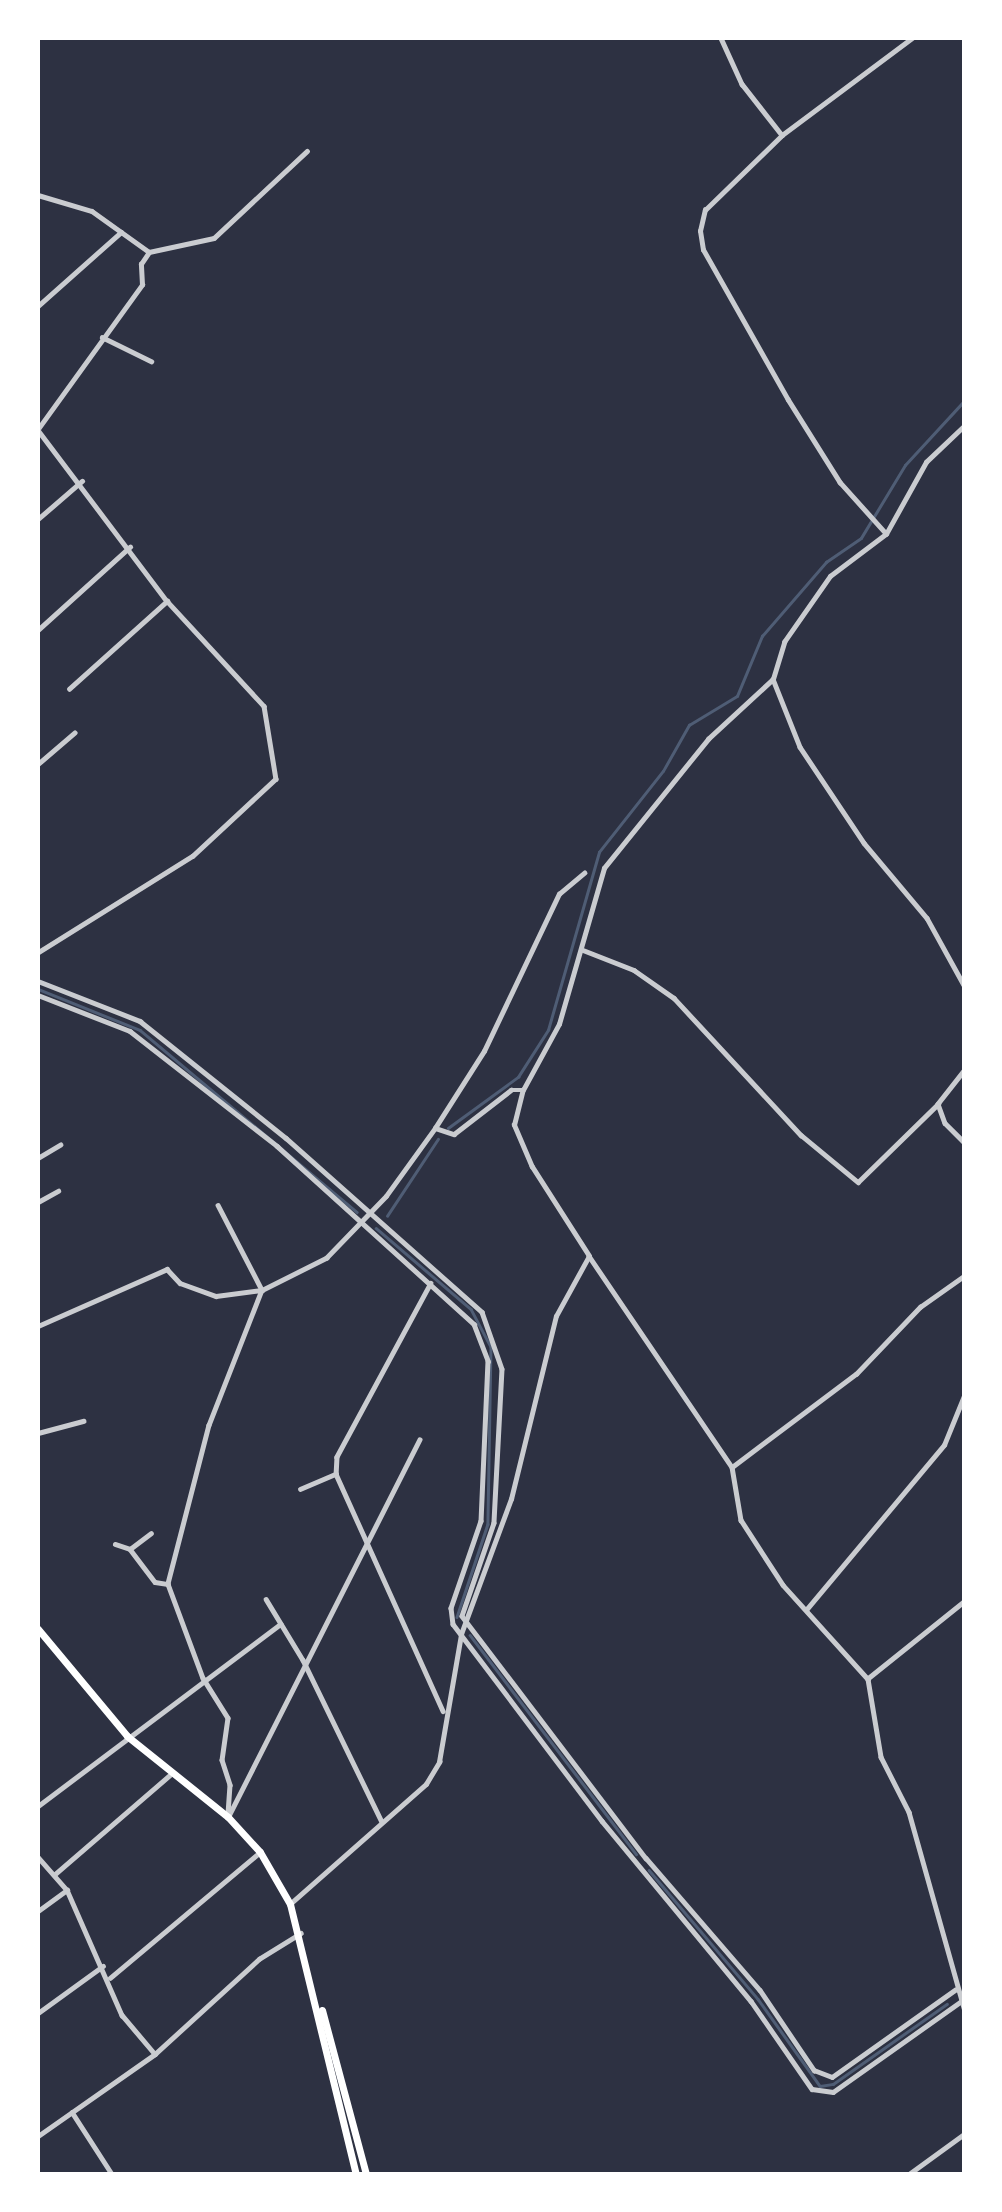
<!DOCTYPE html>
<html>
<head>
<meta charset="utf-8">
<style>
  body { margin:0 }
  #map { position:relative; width:1002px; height:2212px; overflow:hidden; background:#2d3142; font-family:"Source Sans 3",sans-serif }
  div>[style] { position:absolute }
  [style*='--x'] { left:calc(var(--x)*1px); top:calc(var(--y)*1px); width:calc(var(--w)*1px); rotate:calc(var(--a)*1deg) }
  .stream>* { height:2.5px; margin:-1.25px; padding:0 1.25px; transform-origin:1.25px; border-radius:1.25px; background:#4f5d75 }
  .minor>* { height:4.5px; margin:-2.25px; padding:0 2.25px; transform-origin:2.25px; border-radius:2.25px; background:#caccd0 }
  .secondary>* { height:7px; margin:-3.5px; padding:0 3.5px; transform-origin:3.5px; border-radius:3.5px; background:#fff }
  span { translate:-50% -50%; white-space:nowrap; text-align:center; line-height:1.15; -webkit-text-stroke:7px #fff; paint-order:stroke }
  .frame { position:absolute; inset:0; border:40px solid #fff; pointer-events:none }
</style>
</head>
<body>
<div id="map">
  <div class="stream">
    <i style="--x:38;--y:989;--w:110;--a:21.9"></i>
    <i style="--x:140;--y:1030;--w:283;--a:40"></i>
    <i style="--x:448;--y:1128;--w:87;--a:-36.1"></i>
    <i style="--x:518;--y:1077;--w:56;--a:-57.4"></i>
    <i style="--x:548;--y:1030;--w:185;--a:-74"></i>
    <i style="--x:599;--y:852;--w:103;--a:-51.7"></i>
    <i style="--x:663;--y:771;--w:53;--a:-60.5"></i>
    <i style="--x:689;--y:725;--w:56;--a:-31.1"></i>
    <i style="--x:737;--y:696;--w:65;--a:-67.4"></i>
    <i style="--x:762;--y:636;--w:98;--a:-49.1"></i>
    <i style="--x:826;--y:562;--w:42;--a:-34.4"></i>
    <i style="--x:861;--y:538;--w:85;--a:-58.9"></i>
    <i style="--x:905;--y:465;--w:87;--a:-47.3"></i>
    <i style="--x:387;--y:1216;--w:92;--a:-56.5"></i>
    <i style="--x:376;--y:1228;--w:125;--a:40.5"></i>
    <i style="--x:471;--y:1309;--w:43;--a:62.2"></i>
    <i style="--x:491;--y:1347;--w:177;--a:91"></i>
    <i style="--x:488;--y:1524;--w:98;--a:108.4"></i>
    <i style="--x:470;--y:1635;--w:275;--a:52.8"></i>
    <i style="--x:649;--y:1870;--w:169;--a:49.8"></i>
    <i style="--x:758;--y:1999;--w:107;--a:54.5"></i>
    <i style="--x:820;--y:2086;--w:13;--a:-9"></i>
    <i style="--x:833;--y:2084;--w:139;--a:-35.1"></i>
  </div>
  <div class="minor">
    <i style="--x:721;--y:38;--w:51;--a:65.5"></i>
    <i style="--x:742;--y:84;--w:65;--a:51.9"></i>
    <i style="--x:38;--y:195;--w:56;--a:16.5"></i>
    <i style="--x:92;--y:211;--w:70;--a:35.7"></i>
    <i style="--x:38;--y:306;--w:111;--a:-41.7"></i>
    <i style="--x:102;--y:337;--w:55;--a:26.1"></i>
    <i style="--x:38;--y:429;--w:178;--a:-54.2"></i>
    <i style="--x:142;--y:285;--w:21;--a:-93"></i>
    <i style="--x:141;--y:264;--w:14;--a:-56"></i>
    <i style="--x:149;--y:252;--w:66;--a:-12.2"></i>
    <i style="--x:214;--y:238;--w:127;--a:-43.1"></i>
    <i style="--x:38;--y:430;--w:214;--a:53"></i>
    <i style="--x:167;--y:601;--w:143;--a:47.3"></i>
    <i style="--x:264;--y:706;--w:74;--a:80.7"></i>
    <i style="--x:276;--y:779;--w:113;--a:137.1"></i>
    <i style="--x:193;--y:856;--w:183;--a:148"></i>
    <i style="--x:38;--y:519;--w:58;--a:-40.8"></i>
    <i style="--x:886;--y:534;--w:69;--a:-132"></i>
    <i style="--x:840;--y:483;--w:98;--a:-122.1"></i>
    <i style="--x:788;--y:400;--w:172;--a:-119.5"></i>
    <i style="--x:703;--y:250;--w:19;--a:-99"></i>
    <i style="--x:700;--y:231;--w:22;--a:-77"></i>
    <i style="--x:705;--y:210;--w:107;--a:-44.2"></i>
    <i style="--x:782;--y:135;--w:162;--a:-36.7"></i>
    <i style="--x:38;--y:630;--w:124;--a:-42.1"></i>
    <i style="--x:773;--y:679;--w:73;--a:68.3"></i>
    <i style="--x:800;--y:747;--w:115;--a:56.3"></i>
    <i style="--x:864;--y:843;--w:98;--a:50"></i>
    <i style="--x:927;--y:918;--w:77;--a:61.1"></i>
    <i style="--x:69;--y:689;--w:132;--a:-41.9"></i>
    <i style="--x:38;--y:764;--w:48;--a:-40.7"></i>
    <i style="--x:583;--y:950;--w:55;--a:21.4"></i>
    <i style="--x:634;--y:970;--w:49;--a:35"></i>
    <i style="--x:674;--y:998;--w:187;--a:47.2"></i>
    <i style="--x:801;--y:1135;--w:74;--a:39.5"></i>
    <i style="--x:858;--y:1182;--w:112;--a:-44.3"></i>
    <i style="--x:38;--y:981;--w:110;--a:21.4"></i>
    <i style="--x:140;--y:1021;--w:187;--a:38.7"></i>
    <i style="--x:286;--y:1138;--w:262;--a:41.6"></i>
    <i style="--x:482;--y:1312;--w:60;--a:70.7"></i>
    <i style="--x:502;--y:1369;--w:154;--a:93"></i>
    <i style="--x:494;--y:1523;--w:98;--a:109"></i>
    <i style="--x:462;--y:1616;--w:304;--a:52.8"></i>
    <i style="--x:646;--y:1858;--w:174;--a:49.2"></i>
    <i style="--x:760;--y:1990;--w:97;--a:56"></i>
    <i style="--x:814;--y:2070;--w:19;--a:21"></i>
    <i style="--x:832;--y:2077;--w:151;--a:-35.3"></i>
    <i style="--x:38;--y:995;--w:99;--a:21.4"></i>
    <i style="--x:130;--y:1031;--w:187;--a:38"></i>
    <i style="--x:277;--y:1146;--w:266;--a:42.1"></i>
    <i style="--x:474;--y:1324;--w:40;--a:69"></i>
    <i style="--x:488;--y:1361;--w:160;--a:92.5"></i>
    <i style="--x:481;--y:1521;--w:92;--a:109"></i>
    <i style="--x:451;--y:1608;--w:16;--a:83"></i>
    <i style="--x:453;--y:1624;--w:247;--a:52.9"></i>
    <i style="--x:602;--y:1821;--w:234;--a:50.4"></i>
    <i style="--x:751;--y:2001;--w:107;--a:55.3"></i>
    <i style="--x:812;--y:2089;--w:21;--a:8"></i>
    <i style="--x:833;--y:2092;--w:156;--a:-35.3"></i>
    <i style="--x:964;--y:1071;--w:42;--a:128.2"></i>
    <i style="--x:938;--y:1104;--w:20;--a:70"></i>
    <i style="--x:945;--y:1123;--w:27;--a:45"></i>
    <i style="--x:435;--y:1128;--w:20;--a:18"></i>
    <i style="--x:454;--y:1134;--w:72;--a:-37.7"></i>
    <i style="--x:511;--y:1090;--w:12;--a:0"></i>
    <i style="--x:38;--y:1158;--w:26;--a:-31"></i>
    <i style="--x:38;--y:1202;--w:23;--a:-29"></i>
    <i style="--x:218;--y:1205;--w:96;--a:62.6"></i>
    <i style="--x:262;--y:1290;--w:145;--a:111.4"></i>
    <i style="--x:209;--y:1425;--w:164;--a:104.5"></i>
    <i style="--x:168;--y:1584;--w:100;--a:69.6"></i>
    <i style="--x:203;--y:1678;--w:47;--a:58"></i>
    <i style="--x:228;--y:1718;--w:42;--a:98.1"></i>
    <i style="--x:222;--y:1760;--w:26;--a:72"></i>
    <i style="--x:230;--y:1785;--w:32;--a:94"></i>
    <i style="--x:228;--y:1817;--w:423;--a:-63.1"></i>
    <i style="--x:589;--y:1256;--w:255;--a:55.9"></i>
    <i style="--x:732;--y:1467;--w:54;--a:80.4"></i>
    <i style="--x:741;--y:1520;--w:77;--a:57.1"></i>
    <i style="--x:783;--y:1585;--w:127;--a:47.9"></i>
    <i style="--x:431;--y:1283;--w:198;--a:118.4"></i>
    <i style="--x:337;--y:1457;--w:17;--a:93"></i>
    <i style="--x:336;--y:1474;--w:260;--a:65.7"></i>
    <i style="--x:38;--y:1326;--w:141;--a:-23.8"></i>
    <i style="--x:167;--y:1269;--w:19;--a:47"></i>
    <i style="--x:180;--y:1283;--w:38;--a:20"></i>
    <i style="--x:216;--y:1296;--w:46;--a:-7.4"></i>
    <i style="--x:262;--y:1290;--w:72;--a:-26.6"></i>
    <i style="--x:326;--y:1258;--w:86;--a:-45.9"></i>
    <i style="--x:386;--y:1196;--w:84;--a:-54.2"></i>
    <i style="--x:435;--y:1128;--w:91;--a:-57.5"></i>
    <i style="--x:484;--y:1051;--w:174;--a:-64.5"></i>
    <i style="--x:559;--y:894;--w:33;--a:-40"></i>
    <i style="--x:38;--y:1433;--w:47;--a:-14.9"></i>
    <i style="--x:732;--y:1467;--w:155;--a:-36.9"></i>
    <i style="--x:856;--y:1374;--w:93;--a:-46.3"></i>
    <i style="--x:920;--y:1307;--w:54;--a:-35.2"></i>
    <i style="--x:300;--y:1489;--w:39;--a:-23"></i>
    <i style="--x:115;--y:1544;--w:16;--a:18"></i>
    <i style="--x:130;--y:1549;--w:41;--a:52.9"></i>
    <i style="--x:155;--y:1582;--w:13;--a:9"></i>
    <i style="--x:130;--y:1549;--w:26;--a:-37"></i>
    <i style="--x:266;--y:1599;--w:71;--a:58.8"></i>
    <i style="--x:303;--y:1660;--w:180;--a:64"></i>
    <i style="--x:964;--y:1602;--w:123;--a:141.3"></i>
    <i style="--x:868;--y:1679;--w:79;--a:80.5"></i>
    <i style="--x:881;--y:1757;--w:62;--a:63"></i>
    <i style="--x:909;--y:1812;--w:204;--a:74.3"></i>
    <i style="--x:806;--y:1610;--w:215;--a:-50.1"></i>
    <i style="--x:944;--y:1445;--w:53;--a:-67.8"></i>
    <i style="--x:38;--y:1806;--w:303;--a:-36.9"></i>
    <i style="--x:38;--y:1857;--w:44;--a:48.7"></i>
    <i style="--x:67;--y:1890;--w:137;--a:66.3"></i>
    <i style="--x:122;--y:2015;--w:51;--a:49.8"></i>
    <i style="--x:54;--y:1875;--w:156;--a:-40.8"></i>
    <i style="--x:290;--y:1904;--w:181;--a:-41.4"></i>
    <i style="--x:426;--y:1784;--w:26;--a:-59"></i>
    <i style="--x:439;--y:1762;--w:130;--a:-80.2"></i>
    <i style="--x:461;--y:1634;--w:144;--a:-69.7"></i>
    <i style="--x:511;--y:1499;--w:188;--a:-76.2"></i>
    <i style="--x:556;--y:1316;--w:68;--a:-61.2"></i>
    <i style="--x:589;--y:1256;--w:106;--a:-122.6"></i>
    <i style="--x:532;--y:1167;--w:46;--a:-113.2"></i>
    <i style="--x:514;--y:1125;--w:36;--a:-76"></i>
    <i style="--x:523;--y:1090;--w:75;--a:-61.4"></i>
    <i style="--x:559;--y:1024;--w:162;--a:-73.9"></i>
    <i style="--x:604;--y:868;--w:166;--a:-51.1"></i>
    <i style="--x:708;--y:739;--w:88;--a:-42.7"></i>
    <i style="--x:773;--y:679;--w:39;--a:-73"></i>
    <i style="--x:784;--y:642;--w:80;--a:-55.1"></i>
    <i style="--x:830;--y:576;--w:70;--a:-36.9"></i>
    <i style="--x:886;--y:534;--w:82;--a:-60.9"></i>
    <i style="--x:926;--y:462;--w:52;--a:-43.5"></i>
    <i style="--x:38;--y:1911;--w:36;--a:-36"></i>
    <i style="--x:110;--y:1978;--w:196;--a:-40"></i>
    <i style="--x:38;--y:2013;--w:80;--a:-35.9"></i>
    <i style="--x:72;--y:2112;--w:74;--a:57.2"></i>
    <i style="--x:38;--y:2136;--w:143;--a:-35"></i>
    <i style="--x:155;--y:2054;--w:141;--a:-42.4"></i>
    <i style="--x:259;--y:1959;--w:49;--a:-31.8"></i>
    <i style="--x:909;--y:2174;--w:68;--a:-36"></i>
  </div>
  <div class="secondary">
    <i style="--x:38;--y:1629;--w:139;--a:50.2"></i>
    <i style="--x:127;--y:1736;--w:129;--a:38.7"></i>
    <i style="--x:228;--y:1817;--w:47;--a:47.6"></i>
    <i style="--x:260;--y:1852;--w:60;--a:60"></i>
    <i style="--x:290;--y:1904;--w:278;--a:76.3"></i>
    <i style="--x:322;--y:2010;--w:170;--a:75"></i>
  </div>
  <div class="frame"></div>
</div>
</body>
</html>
